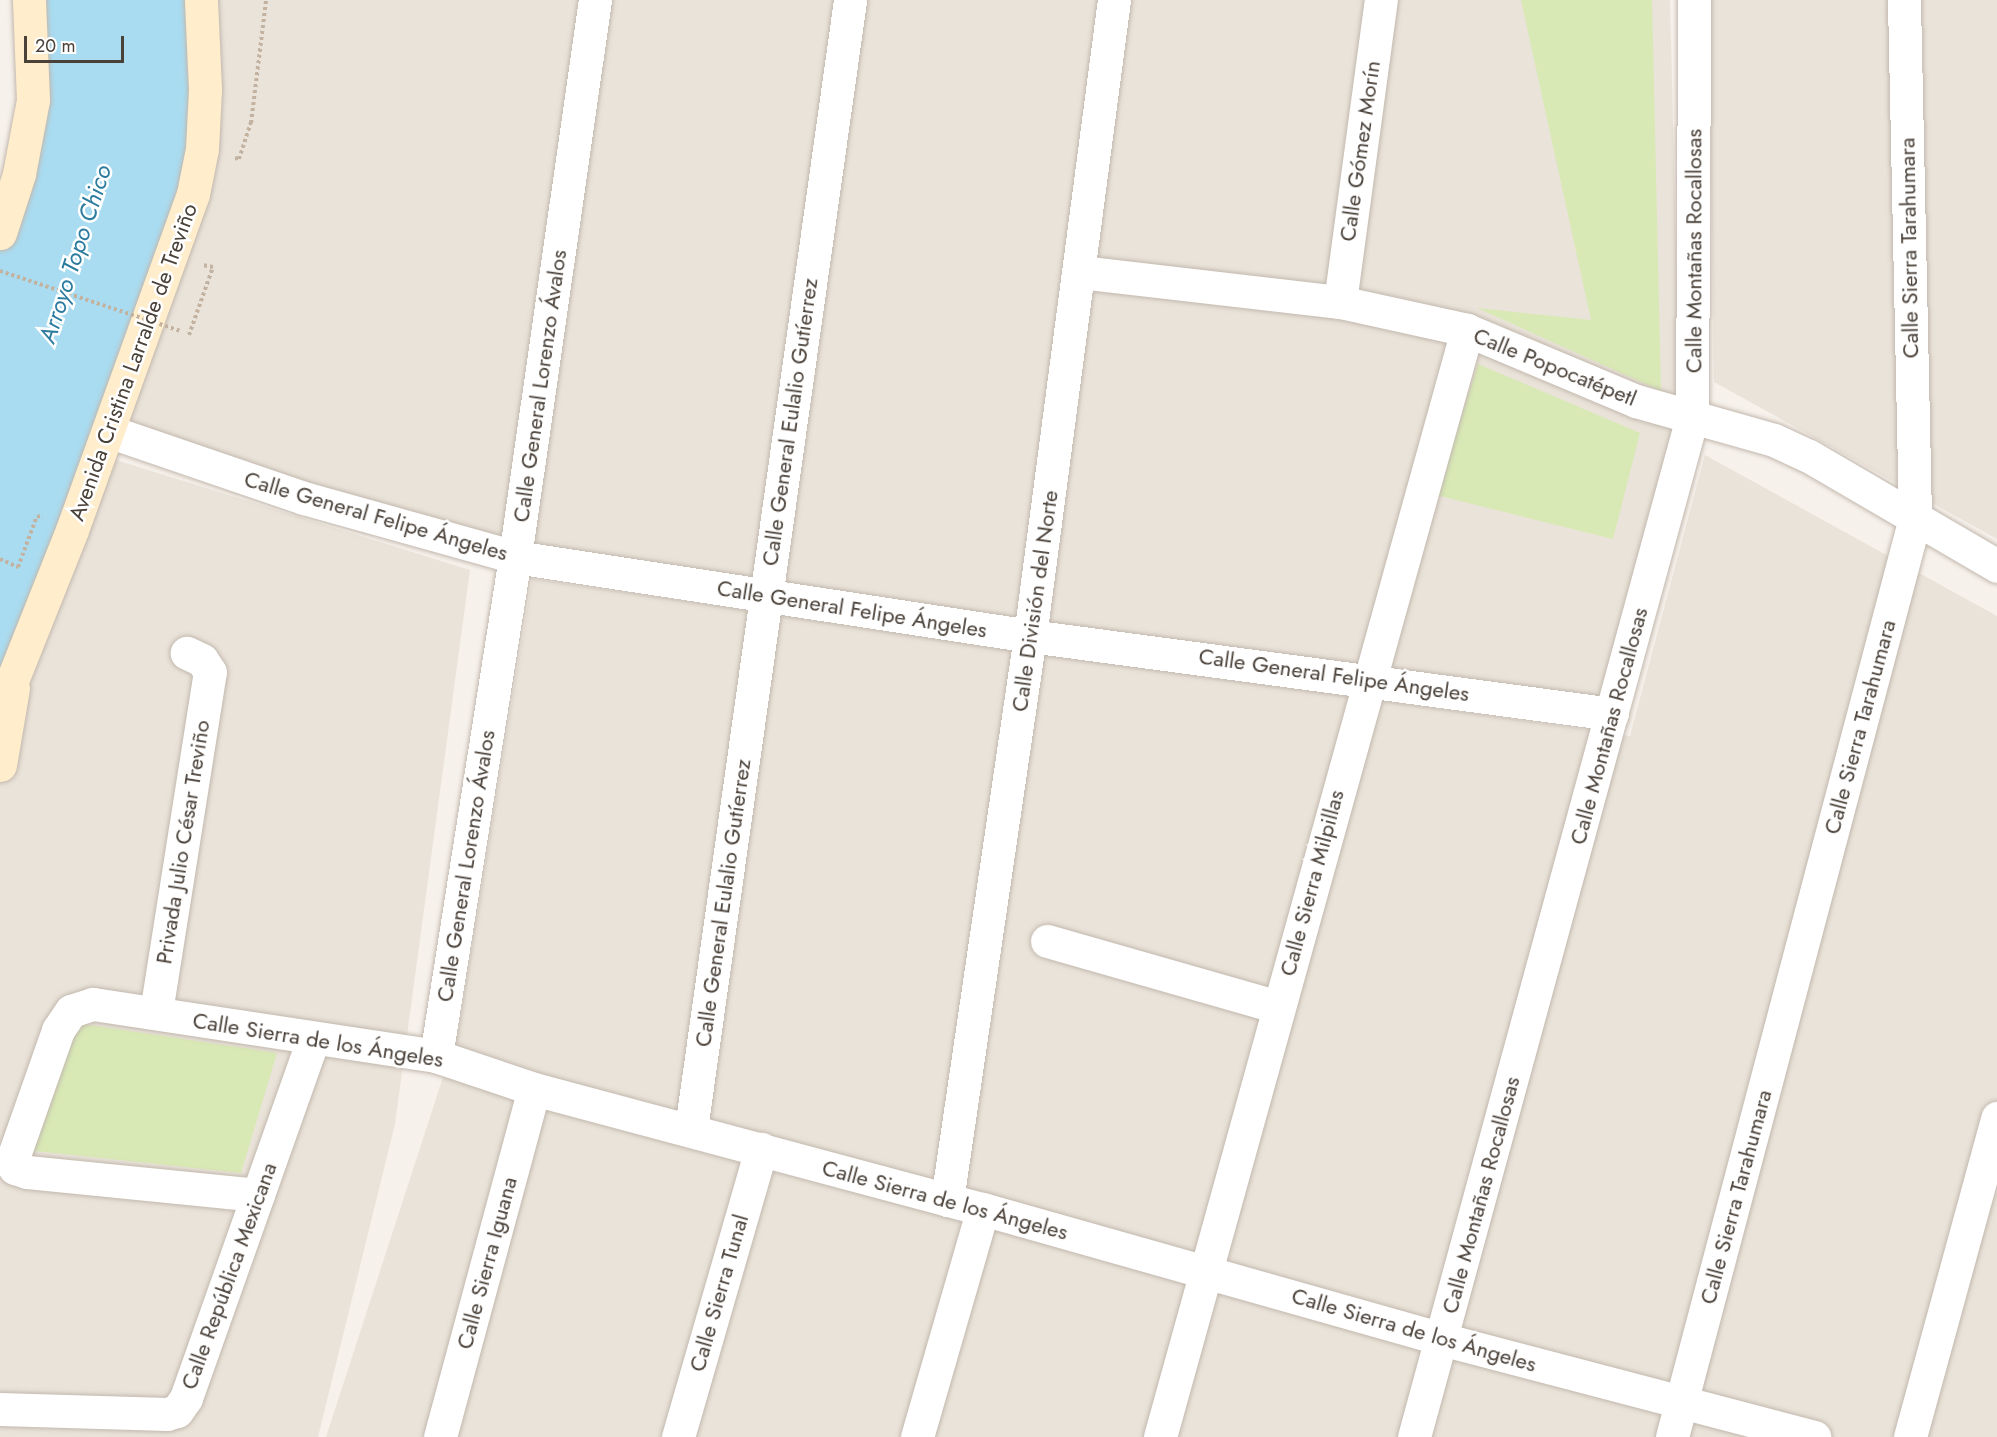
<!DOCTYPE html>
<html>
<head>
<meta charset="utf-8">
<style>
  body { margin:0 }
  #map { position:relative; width:1997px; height:1437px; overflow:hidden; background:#f6f1eb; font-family:Jost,sans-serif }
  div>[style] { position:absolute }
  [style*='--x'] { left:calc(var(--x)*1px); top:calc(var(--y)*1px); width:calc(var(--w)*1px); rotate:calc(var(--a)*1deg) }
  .residential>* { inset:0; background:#eae3d9 }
  .green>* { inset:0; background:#d8e9b5 }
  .water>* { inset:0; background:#a9dcf1 }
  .path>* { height:4px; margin-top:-2px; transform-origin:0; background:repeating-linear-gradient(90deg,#c3b29f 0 3px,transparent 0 6px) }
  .roads { filter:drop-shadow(0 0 2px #c2b8ae) drop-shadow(0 0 2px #c2b8ae) }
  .street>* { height:33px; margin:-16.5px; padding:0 16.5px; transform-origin:16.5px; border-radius:16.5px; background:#fff }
  .secondary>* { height:33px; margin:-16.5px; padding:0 16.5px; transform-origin:16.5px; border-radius:16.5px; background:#ffedcc }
  .path-bridge>* { height:4px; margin-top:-2px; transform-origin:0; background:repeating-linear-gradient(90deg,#c3b29f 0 3px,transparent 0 6px) }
  span { translate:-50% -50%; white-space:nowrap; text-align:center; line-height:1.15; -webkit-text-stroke:5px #fff; paint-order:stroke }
  .street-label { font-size:22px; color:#4a4139 }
  .water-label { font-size:24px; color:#2b7b9f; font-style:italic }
  .scale { position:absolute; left:24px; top:36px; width:100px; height:27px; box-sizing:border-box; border:3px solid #4a4139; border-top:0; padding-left:8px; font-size:18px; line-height:21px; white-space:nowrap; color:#4a4139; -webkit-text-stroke:4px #fff; paint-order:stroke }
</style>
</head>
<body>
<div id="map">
  <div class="residential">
    <i style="clip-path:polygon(123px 0,1670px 0,1680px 417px,1600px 708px,502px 554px,44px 421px)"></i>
    <i style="clip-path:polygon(1709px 0,1997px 0,1997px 539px,1714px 382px)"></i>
    <i style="clip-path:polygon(0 424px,470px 570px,395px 1124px,318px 1437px,0 1437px)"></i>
    <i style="clip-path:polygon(1705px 455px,1997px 616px,1997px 1437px,326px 1437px,459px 1028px,532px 579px,1630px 736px)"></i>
  </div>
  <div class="green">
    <i style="clip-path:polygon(1521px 0,1652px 0,1661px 391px,1477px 308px,1591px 320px)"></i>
    <i style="clip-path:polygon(1478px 364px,1640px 433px,1613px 539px,1436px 495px)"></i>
    <i style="clip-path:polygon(70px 1022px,277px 1053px,241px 1173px,26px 1150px)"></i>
  </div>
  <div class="water">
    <i style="clip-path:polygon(29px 0,201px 0,202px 149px,0 711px,0 233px)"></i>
  </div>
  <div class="path">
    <i style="--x:235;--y:158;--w:4;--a:14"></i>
    <i style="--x:239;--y:159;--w:38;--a:-72"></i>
    <i style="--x:251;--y:123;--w:124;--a:-83"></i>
    <i style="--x:189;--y:335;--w:72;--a:-70.6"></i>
    <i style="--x:213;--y:267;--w:11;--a:-170"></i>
    <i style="--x:0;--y:559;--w:20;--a:24"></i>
    <i style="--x:18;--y:567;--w:54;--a:-69.6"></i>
    <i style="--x:37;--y:516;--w:6;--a:18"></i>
  </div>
  <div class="roads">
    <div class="street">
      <i style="--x:1080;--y:272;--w:262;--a:6.6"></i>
      <i style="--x:1340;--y:302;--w:130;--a:12.4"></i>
      <i style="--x:1467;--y:330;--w:183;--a:22.8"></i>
      <i style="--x:1636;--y:401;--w:143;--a:15.8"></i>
      <i style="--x:1774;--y:440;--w:38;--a:25"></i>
      <i style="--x:1809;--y:456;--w:218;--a:30.3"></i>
      <i style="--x:1340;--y:302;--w:305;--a:-82.3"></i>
      <i style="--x:108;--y:431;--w:207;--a:18.9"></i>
      <i style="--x:304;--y:498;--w:219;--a:15.6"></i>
      <i style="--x:515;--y:557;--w:521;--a:8.72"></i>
      <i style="--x:1030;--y:636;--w:587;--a:7.63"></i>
      <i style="--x:1047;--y:941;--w:240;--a:15.9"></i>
      <i style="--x:156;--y:1012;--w:344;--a:-81"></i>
      <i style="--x:210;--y:672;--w:14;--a:-124"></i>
      <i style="--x:202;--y:660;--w:17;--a:-155"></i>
      <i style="--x:436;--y:1056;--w:505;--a:-81"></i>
      <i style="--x:515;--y:557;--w:563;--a:-81.83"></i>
      <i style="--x:691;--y:1129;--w:1140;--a:-81.98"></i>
      <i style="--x:258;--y:1195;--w:232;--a:-174.3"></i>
      <i style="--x:27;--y:1172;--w:13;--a:-162"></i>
      <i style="--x:15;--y:1168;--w:10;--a:-101"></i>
      <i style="--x:13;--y:1158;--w:136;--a:-70.6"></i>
      <i style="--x:58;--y:1030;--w:23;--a:-56"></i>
      <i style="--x:71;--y:1011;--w:23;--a:-18"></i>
      <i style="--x:93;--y:1004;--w:347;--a:8.6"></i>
      <i style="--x:436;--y:1056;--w:103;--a:18.6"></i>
      <i style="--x:534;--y:1089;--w:465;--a:15"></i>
      <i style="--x:983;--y:1209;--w:476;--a:15.8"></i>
      <i style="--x:1441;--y:1339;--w:386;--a:14.7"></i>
      <i style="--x:947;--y:1200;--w:570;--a:-81.63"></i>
      <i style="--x:1030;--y:636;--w:642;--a:-82.48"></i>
      <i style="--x:0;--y:1409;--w:167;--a:1.7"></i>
      <i style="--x:167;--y:1414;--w:10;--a:-17"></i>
      <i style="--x:177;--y:1411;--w:16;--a:-55"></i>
      <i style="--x:186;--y:1398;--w:381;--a:-70.5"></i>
      <i style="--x:440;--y:1437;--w:360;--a:-74.9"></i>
      <i style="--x:678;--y:1437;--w:300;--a:-73.9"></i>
      <i style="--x:917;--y:1437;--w:237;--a:-73.9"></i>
      <i style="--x:1160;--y:1437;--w:1149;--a:-74.5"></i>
      <i style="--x:1414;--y:1437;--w:1057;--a:-74.75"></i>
      <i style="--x:1692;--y:417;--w:417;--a:-89.7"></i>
      <i style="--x:1672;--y:1437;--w:951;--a:-75.19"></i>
      <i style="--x:1915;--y:518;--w:518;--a:-91.22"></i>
      <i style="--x:1910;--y:1437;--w:331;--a:-74.7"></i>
    </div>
    <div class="secondary">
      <i style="--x:0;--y:233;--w:62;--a:-72.1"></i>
      <i style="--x:19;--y:174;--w:75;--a:-79.3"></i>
      <i style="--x:33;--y:100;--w:100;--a:-92.3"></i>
      <i style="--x:0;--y:711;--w:195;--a:-68.3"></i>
      <i style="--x:72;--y:530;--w:357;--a:-70.2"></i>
      <i style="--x:193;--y:194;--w:46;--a:-78.7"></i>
      <i style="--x:202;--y:149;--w:60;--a:-87.1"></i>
      <i style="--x:205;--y:89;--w:89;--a:-92.6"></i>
      <i style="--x:0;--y:765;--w:78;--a:-80.4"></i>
    </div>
  </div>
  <div class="path-bridge">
    <i style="--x:0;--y:271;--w:190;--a:18.4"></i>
  </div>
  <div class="street-label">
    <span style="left:1360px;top:151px;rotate:-82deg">Calle Gómez Morín</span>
    <span style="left:1909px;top:248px;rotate:-91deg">Calle Sierra Tarahumara</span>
    <span style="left:1694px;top:251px;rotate:-90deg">Calle Montañas Rocallosas</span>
    <span style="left:133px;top:362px;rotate:-70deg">Avenida Cristina Larralde de Treviño</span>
    <span style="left:1555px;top:367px;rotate:22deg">Calle Popocatépetl</span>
    <span style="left:540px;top:386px;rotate:-82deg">Calle General Lorenzo Ávalos</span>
    <span style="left:790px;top:422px;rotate:-82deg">Calle General Eulalio Gutíerrez</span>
    <span style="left:376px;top:516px;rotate:16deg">Calle General Felipe Ángeles</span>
    <span style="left:1035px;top:601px;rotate:-82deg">Calle División del Norte</span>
    <span style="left:852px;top:609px;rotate:9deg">Calle General Felipe Ángeles</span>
    <span style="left:1334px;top:675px;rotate:8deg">Calle General Felipe Ángeles</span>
    <span style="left:1609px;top:726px;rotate:-75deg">Calle Montañas Rocallosas</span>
    <span style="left:1860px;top:727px;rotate:-75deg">Calle Sierra Tarahumara</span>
    <span style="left:183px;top:842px;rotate:-81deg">Privada Julio César Treviño</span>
    <span style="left:466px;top:866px;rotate:-81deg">Calle General Lorenzo Ávalos</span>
    <span style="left:1312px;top:883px;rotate:-75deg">Calle Sierra Milpillas</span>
    <span style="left:723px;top:903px;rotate:-82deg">Calle General Eulalio Gutíerrez</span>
    <span style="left:318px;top:1040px;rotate:9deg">Calle Sierra de los Ángeles</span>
    <span style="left:1481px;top:1195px;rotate:-75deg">Calle Montañas Rocallosas</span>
    <span style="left:1736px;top:1197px;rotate:-75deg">Calle Sierra Tarahumara</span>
    <span style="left:945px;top:1200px;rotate:15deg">Calle Sierra de los Ángeles</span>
    <span style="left:487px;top:1263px;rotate:-75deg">Calle Sierra Iguana</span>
    <span style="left:229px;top:1276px;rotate:-70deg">Calle República Mexicana</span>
    <span style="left:719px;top:1293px;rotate:-74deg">Calle Sierra Tunal</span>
    <span style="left:1414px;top:1330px;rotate:16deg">Calle Sierra de los Ángeles</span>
  </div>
  <div class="water-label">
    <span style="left:75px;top:254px;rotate:-72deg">Arroyo Topo Chico</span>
  </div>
  <div class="scale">20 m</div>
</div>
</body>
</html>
